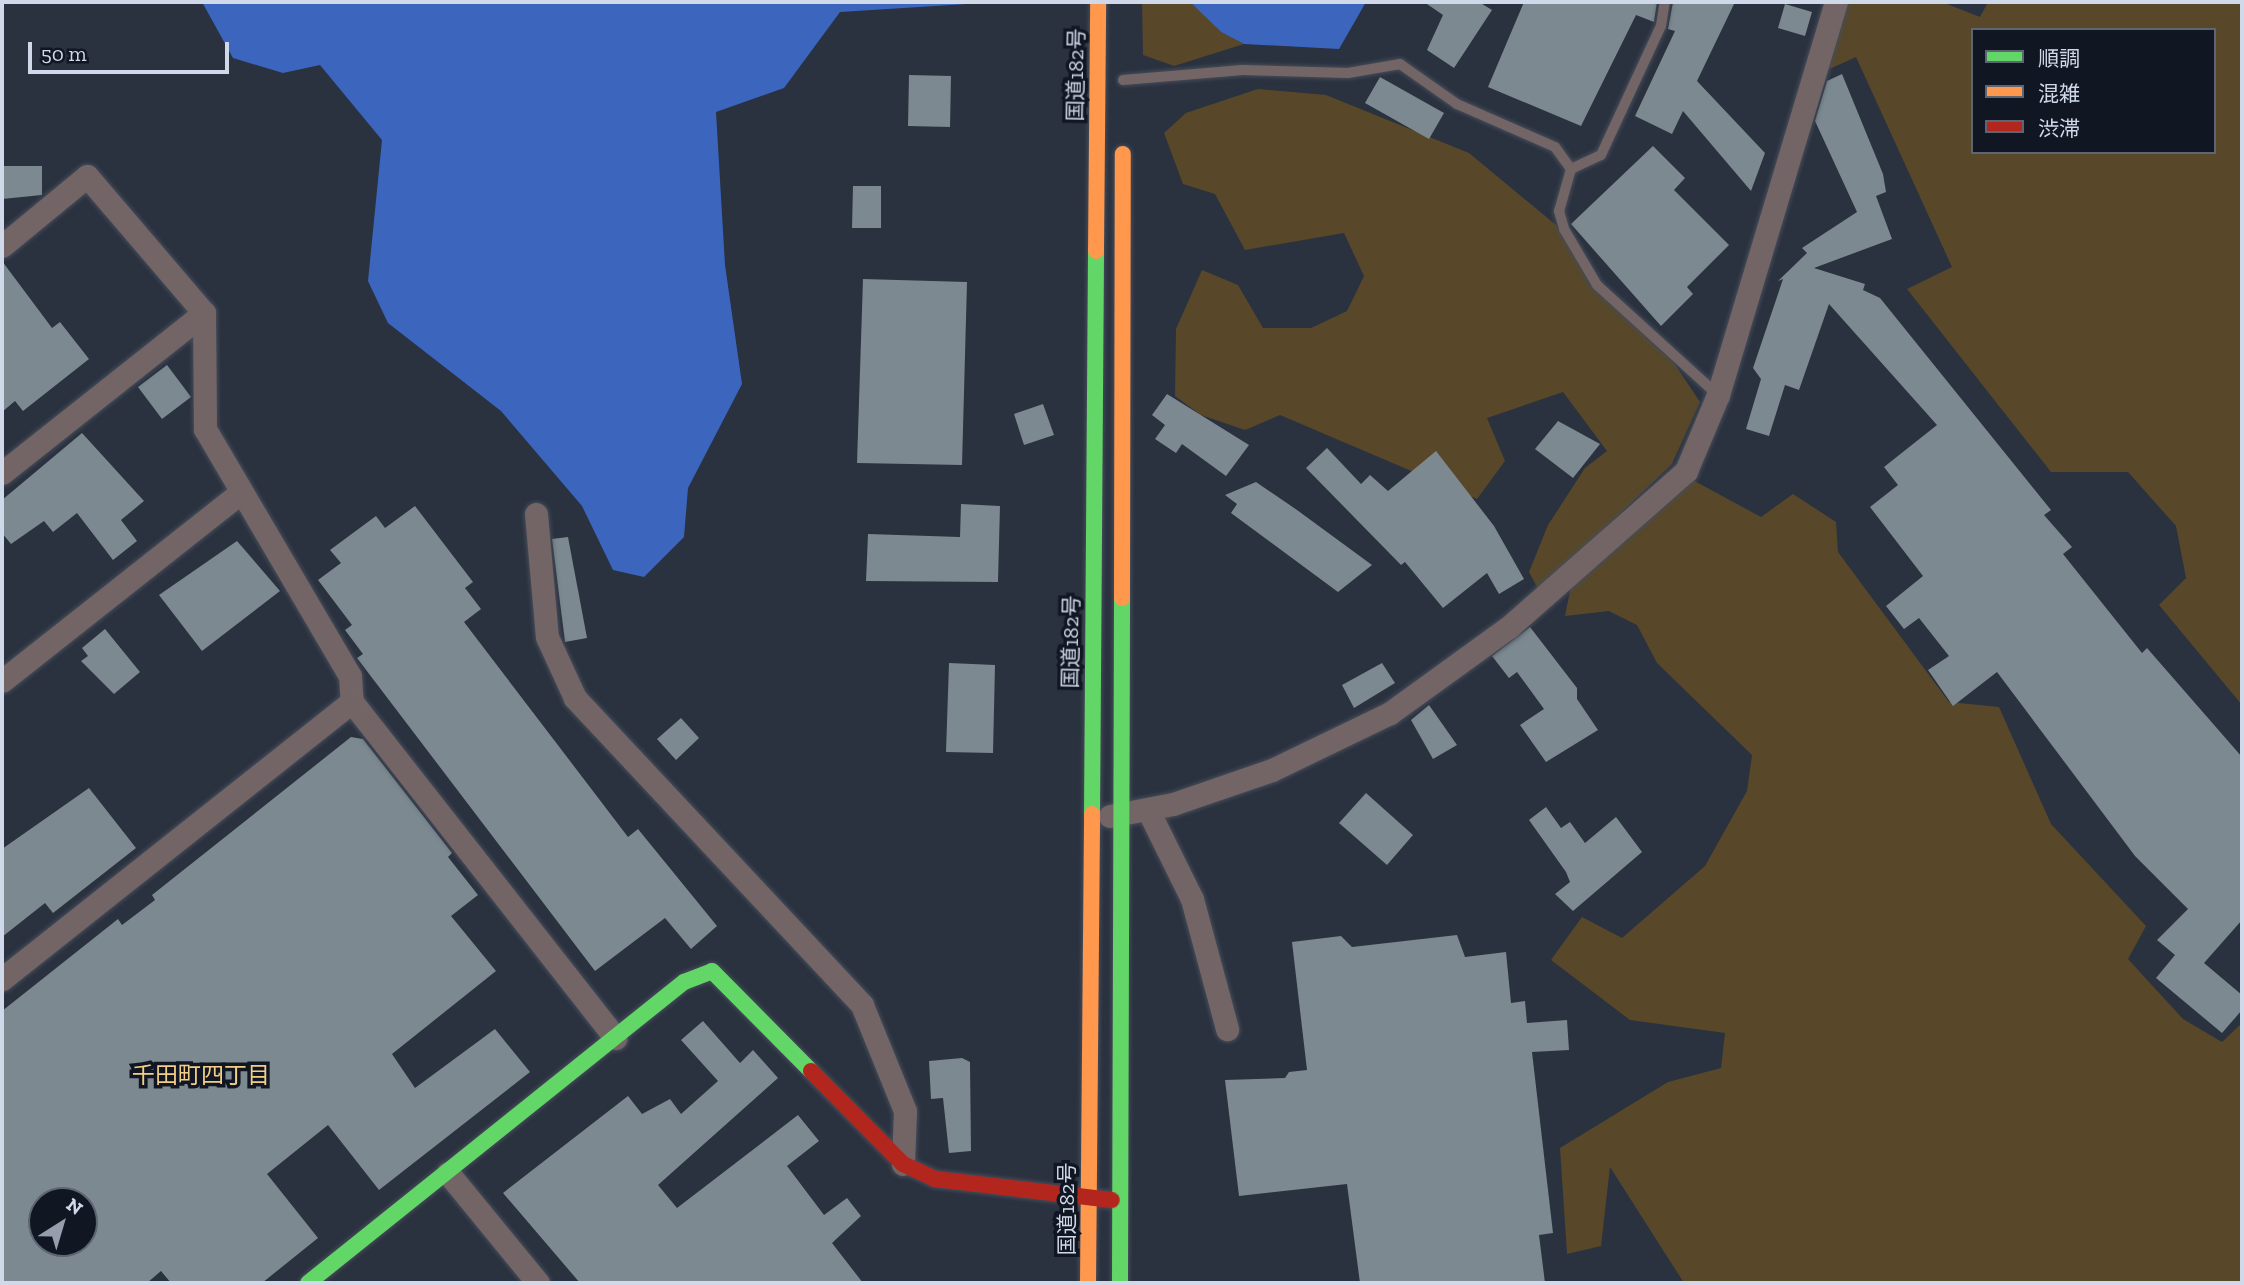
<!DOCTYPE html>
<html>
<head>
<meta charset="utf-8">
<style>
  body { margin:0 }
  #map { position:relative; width:2244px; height:1285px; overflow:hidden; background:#2a313f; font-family:"Zilla Slab","Noto Sans JP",serif }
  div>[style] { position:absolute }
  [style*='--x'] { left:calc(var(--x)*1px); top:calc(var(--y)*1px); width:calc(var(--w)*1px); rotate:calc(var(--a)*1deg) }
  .green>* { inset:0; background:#584829 }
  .water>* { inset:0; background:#3c66be }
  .building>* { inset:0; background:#7c8990 }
  .roads { filter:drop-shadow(0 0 2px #464d59) drop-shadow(0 0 2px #464d59) }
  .lane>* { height:10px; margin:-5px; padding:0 5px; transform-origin:5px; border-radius:5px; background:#736566 }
  .street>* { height:23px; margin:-11.5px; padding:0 11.5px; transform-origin:11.5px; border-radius:11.5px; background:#736566 }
  .fast>* { height:16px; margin:-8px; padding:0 8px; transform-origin:8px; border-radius:8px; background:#63d668 }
  .slow>* { height:16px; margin:-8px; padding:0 8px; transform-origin:8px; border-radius:8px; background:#ff974d }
  .jam>* { height:16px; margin:-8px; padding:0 8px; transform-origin:8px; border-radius:8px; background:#b3261e }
  span { translate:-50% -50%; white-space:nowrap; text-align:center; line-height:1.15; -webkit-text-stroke:7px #111722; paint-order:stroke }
  .street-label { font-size:21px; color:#d0d9ea }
  .neighbourhood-label { font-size:23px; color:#f3ce86 }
  .frame { position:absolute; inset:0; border:4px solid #d0d9ea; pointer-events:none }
  .legend { position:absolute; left:1971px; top:28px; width:245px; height:126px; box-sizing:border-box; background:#111722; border:2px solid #5d6572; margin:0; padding:9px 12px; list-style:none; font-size:21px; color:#d0d9ea }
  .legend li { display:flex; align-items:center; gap:14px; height:35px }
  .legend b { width:35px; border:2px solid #5d6572 }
  .north { position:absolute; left:28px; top:1187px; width:70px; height:70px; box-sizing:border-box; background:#111722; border:2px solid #5d6572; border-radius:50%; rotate:37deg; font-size:19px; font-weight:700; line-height:28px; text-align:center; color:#d0d9ea }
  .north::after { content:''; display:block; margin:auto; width:24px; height:32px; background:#969eae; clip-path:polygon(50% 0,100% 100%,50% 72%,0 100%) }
  .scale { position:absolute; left:28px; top:42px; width:201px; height:32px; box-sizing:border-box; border:4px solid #d0d9ea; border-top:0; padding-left:9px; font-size:21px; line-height:24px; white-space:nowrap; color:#d0d9ea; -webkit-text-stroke:5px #111722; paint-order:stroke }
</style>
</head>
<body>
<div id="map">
  <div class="green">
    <i style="clip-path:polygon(1142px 2px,1190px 2px,1221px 32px,1244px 44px,1174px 66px,1143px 55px)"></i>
    <i style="clip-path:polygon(evenodd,1847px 2px,1942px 2px,1980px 17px,1988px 2px,2242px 2px,2242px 705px,2159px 605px,2186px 578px,2176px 526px,2128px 472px,2051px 472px,1907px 289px,1952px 267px,1856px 57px,1823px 72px,1847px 2px,1973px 30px,2214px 30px,2214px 152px,1973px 152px,1973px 30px)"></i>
    <i style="clip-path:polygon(1258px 89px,1326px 95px,1469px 153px,1556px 225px,1591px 286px,1674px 363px,1700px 402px,1672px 464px,1539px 591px,1529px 572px,1548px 525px,1585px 468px,1607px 451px,1563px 392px,1487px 418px,1505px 461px,1477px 499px,1280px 415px,1245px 430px,1201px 415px,1175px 396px,1176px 329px,1202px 270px,1238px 285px,1263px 328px,1311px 328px,1347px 311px,1364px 276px,1344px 233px,1245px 250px,1215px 194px,1183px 184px,1164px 133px,1186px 113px)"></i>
    <i style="clip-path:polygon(1689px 478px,1761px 517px,1793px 494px,1836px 522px,1838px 552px,1949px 702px,1999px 707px,2051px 824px,2146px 926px,2128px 959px,2183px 1019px,2222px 1042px,2242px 1023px,2242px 1283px,1684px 1283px,1610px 1167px,1601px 1246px,1567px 1254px,1560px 1148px,1668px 1082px,1721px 1068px,1725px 1033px,1630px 1020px,1551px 960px,1582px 917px,1622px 938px,1705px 866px,1747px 791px,1752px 755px,1657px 663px,1637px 625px,1609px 611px,1565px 616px,1571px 586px)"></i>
  </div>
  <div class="water">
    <i style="clip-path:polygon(202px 2px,999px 2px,840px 12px,784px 88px,716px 112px,725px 265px,742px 384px,688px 488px,684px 537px,644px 577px,613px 570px,582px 506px,501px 411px,388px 323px,368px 281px,382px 140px,320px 65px,283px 73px,233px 58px)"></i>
    <i style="clip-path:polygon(1190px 2px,1366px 2px,1339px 49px,1244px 44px,1221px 32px)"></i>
  </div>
  <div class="building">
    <i style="clip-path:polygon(1424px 2px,1479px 2px,1492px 10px,1454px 68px,1427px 50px,1443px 15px)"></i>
    <i style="clip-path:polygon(1524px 2px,1657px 2px,1654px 22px,1636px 15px,1581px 126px,1488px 87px)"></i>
    <i style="clip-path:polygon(1673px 2px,1735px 2px,1697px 81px,1765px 153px,1751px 191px,1683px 111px,1672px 134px,1635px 116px,1675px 31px,1668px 29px)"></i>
    <i style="clip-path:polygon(1785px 4px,1812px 12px,1805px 36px,1778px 28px)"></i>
    <i style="clip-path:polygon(1842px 74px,1883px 174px,1886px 192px,1876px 196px,1892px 239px,1814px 268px,1865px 284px,1863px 290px,1880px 298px,2051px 510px,2044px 515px,2072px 547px,2063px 554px,2142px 653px,2147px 648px,2242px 757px,2242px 920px,2204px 963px,2242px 995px,2242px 1010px,2222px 1033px,2156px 978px,2175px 955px,2157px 940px,2188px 909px,2135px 856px,1997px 672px,1953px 706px,1928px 670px,1949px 656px,1919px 618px,1904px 629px,1886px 606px,1923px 576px,1870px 507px,1898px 485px,1884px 467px,1937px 425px,1829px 304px,1799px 390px,1785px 385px,1769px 436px,1746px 429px,1761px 379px,1753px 368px,1783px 279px,1778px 281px,1807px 253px,1802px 248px,1857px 212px,1815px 121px,1827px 81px)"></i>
    <i style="clip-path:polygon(909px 75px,951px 76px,950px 127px,908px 126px)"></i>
    <i style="clip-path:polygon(1380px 77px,1444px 113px,1429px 139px,1365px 103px)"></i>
    <i style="clip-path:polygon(1653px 146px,1685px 178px,1674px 190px,1729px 245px,1687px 287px,1693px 294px,1661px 326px,1571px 224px)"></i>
    <i style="clip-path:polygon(2px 166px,42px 166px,42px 195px,2px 199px)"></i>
    <i style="clip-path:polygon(853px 186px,881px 186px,881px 228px,852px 228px)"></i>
    <i style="clip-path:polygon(2px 261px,52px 328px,60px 322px,89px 359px,23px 411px,15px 401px,2px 412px)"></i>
    <i style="clip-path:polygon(863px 279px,967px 282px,962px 465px,857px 463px)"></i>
    <i style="clip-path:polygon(167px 365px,191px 397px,162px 419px,138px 387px)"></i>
    <i style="clip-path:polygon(1167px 394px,1249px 445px,1226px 476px,1182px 444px,1176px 453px,1155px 439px,1165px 425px,1152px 415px)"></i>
    <i style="clip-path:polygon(1043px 404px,1054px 435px,1024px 445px,1014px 414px)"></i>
    <i style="clip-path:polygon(1558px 421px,1600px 444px,1573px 478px,1535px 449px)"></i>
    <i style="clip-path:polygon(82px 433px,144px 501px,121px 520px,137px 541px,113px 560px,77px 513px,53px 532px,44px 521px,11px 544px,2px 533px,2px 500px)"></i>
    <i style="clip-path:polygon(1327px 448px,1361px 484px,1370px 475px,1388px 491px,1436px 451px,1494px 526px,1524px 579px,1499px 594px,1487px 573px,1443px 608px,1405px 562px,1401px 565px,1306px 468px)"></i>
    <i style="clip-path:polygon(1256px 482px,1297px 510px,1372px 565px,1338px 592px,1231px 513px,1237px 504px,1225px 495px)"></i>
    <i style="clip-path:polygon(961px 504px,1000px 506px,998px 582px,866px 581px,868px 534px,960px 537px)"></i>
    <i style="clip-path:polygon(415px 506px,473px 582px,465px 588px,481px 609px,464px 622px,628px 837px,638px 829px,717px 926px,691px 949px,665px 918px,595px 971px,357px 658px,363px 654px,345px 630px,352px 625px,318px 580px,341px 563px,330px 550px,376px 516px,385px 528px)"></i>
    <i style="clip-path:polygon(568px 537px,587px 638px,565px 642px,552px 539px)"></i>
    <i style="clip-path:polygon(237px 541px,280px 591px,202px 651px,159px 595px)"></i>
    <i style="clip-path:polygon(1530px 627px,1577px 688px,1577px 699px,1598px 730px,1546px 762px,1520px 725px,1544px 709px,1517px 672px,1509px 678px,1492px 656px)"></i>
    <i style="clip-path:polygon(105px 629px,140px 672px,114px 694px,81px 661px,88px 656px,82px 648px)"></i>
    <i style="clip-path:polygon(949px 663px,995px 665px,993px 753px,946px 752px)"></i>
    <i style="clip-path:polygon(1382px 663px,1395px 683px,1354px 708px,1342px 685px)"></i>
    <i style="clip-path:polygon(1429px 705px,1457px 745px,1433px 759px,1411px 720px)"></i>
    <i style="clip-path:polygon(681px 718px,699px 738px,676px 760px,657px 739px)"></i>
    <i style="clip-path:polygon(evenodd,351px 737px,363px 739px,452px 853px,448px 857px,478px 895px,451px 916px,496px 971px,392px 1054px,415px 1088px,495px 1029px,530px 1072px,379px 1190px,328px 1125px,267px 1174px,318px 1238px,262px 1283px,171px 1283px,161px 1271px,147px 1283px,2px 1283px,2px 1011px,118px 919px,122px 925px,155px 900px,152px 895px,351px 737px,42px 1201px,84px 1201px,84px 1243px,42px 1243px,42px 1201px)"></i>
    <i style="clip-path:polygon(89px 788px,136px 848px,53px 913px,45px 903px,2px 937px,2px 849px)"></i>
    <i style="clip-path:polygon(1366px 793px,1413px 835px,1387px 865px,1339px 823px)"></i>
    <i style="clip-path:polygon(1546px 807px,1561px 828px,1570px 822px,1585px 843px,1616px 817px,1642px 852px,1573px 911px,1555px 894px,1570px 882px,1566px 872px,1529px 820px)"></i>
    <i style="clip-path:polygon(1457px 935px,1465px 957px,1506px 952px,1511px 1003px,1525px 1001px,1527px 1023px,1567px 1020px,1569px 1050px,1532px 1052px,1553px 1233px,1539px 1235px,1545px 1283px,1360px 1283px,1347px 1184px,1239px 1196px,1225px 1080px,1285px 1078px,1289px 1072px,1307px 1070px,1292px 942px,1341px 936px,1352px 947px)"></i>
    <i style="clip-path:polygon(703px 1021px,740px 1063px,753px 1050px,778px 1078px,658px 1185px,677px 1208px,798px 1115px,819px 1141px,787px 1166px,824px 1215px,847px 1198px,861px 1216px,832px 1243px,863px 1283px,580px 1283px,503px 1193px,628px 1096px,642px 1114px,670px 1099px,681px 1114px,718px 1081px,681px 1040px)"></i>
    <i style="clip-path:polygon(962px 1058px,970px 1062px,971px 1151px,949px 1153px,943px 1098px,931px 1099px,929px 1061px)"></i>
  </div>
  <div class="roads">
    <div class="lane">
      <i style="--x:1123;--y:80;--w:120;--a:-4.8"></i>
      <i style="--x:1243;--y:70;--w:105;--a:1.6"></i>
      <i style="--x:1348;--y:73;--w:53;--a:-9.8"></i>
      <i style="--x:1400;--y:64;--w:70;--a:35.1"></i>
      <i style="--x:1457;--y:104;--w:107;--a:23.7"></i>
      <i style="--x:1555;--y:147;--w:27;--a:54"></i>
      <i style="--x:1571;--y:169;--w:44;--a:105.9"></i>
      <i style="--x:1559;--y:211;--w:19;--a:74"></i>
      <i style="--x:1564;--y:229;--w:65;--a:59.5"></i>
      <i style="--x:1597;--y:285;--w:164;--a:42.3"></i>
      <i style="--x:1571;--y:169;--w:33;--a:-25"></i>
      <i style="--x:1601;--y:155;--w:142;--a:-65.1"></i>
      <i style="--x:1661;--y:26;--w:24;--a:-81"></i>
    </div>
    <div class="street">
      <i style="--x:2;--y:246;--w:110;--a:-39.5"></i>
      <i style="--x:87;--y:176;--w:180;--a:49.5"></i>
      <i style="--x:204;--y:313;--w:116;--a:89.5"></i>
      <i style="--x:205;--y:429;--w:286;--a:59.6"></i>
      <i style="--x:350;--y:676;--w:26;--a:86"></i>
      <i style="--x:352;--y:702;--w:427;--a:51.9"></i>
      <i style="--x:2;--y:473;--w:258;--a:-38.4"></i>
      <i style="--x:536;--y:514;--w:123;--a:84.9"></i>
      <i style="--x:547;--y:637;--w:67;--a:65.3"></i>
      <i style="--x:575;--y:698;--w:420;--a:46.9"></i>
      <i style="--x:862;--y:1005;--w:114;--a:67.9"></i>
      <i style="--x:905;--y:1111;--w:53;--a:92.2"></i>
      <i style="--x:2;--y:681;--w:302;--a:-38.3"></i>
      <i style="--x:1148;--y:810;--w:99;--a:63.7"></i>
      <i style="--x:1192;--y:899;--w:135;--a:74.9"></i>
      <i style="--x:1110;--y:816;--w:64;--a:-10.8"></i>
      <i style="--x:1173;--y:804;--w:105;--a:-19"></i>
      <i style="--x:1272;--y:770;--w:131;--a:-25.8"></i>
      <i style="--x:1390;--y:713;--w:147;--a:-35.9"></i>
      <i style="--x:1509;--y:627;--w:236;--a:-41.4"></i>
      <i style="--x:1686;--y:471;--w:82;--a:-67.2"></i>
      <i style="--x:1718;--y:395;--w:410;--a:-73.3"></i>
      <i style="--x:2;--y:979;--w:446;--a:-38.4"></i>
      <i style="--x:448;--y:1173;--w:142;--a:50.7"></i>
    </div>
    <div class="fast">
      <i style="--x:1092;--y:814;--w:563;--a:-89.59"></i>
      <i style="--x:308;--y:1283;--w:482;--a:-38.7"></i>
      <i style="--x:684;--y:982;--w:30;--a:-21"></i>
      <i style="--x:712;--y:971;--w:141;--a:45.3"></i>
      <i style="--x:1120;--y:1283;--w:685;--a:-89.83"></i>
    </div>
    <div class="slow">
      <i style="--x:1096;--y:251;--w:249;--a:-89.5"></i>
      <i style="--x:1122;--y:598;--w:444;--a:-89.9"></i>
      <i style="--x:1088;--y:1283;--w:469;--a:-89.5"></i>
    </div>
    <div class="jam">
      <i style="--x:811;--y:1071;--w:131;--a:45.3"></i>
      <i style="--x:903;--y:1164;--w:35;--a:25"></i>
      <i style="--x:935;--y:1179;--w:178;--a:6.8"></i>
    </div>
  </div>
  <div class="street-label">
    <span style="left:1076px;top:75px;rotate:-89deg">国道182号</span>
    <span style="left:1071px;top:642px;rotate:-89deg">国道182号</span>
    <span style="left:1067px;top:1209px;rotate:-90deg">国道182号</span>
  </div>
  <div class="neighbourhood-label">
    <span style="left:201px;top:1075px">千田町四丁目</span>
  </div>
  <div class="frame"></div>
  <ul class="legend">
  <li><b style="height:9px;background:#63d668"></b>順調</li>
  <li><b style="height:9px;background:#ff974d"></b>混雑</li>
  <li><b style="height:9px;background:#b3261e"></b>渋滞</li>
  </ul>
  <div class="north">N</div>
  <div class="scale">50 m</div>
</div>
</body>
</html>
